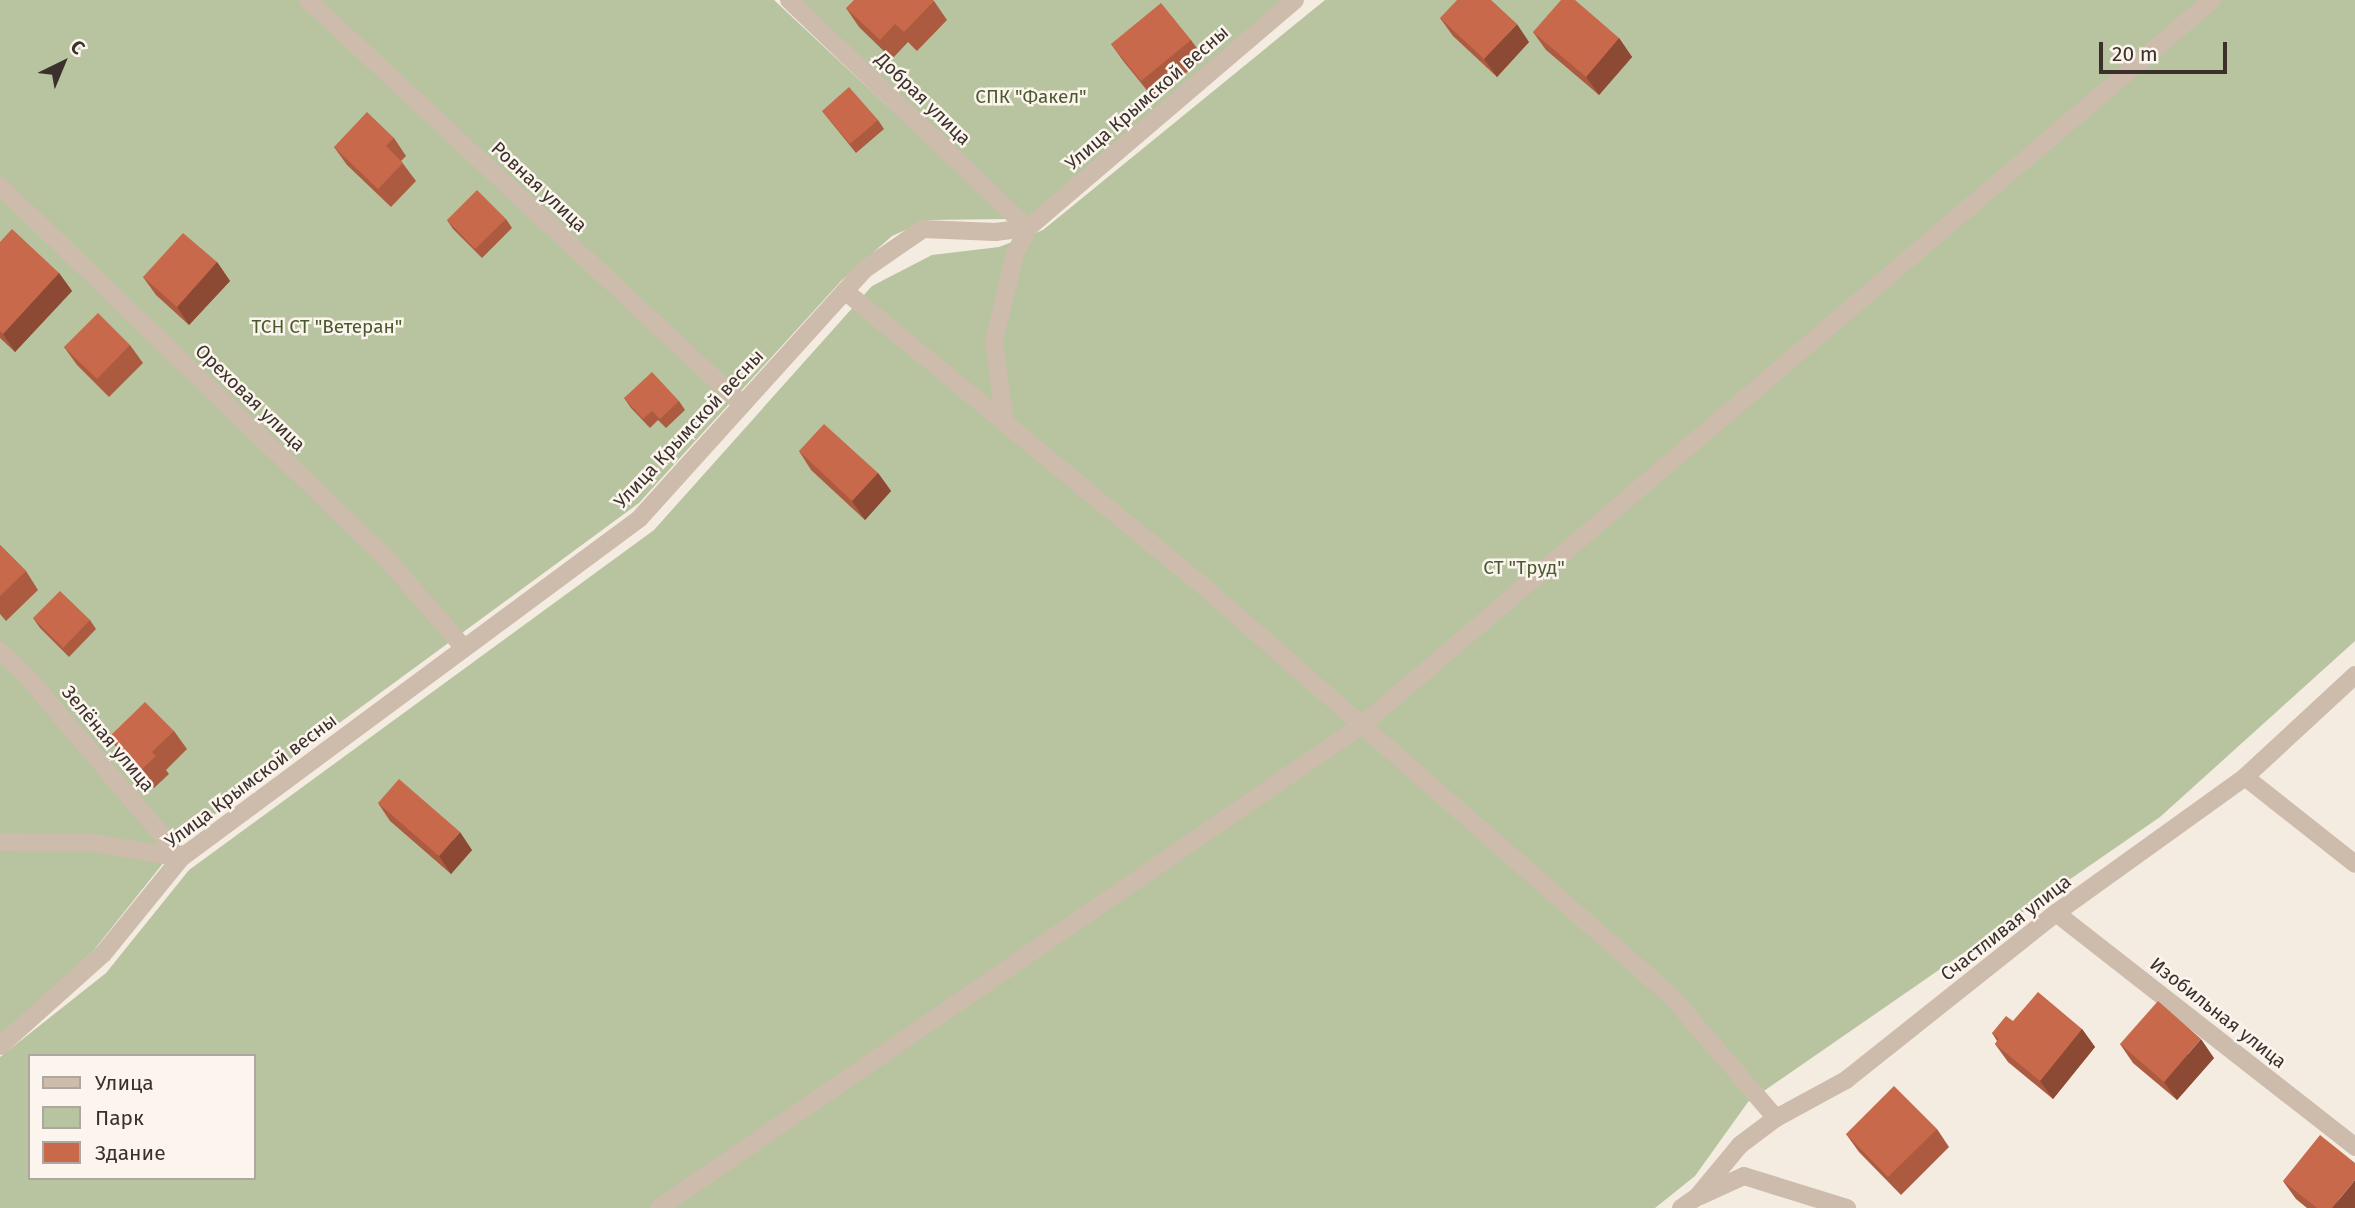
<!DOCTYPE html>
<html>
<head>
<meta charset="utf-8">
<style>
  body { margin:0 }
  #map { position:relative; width:2355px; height:1208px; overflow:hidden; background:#f4ebe1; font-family:"Fira Sans",sans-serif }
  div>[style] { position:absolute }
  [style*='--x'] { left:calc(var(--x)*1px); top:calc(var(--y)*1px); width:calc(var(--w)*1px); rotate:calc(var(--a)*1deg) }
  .green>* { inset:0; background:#b8c4a0 }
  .minor>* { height:18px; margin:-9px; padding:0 9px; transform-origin:9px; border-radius:9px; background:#cdbbac }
  .wall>* { inset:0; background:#ac5a40 }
  .shaded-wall>* { inset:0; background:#8c4a34 }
  .building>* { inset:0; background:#c8694b }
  span { translate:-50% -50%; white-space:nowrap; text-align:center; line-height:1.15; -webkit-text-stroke:5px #fbf5ee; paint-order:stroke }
  .park-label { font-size:19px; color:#4a5a2e }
  .street-label { font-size:19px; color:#3b302b }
  .legend { position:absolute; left:28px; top:1054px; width:228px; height:126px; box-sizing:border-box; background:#fbf5ee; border:2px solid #aea6a0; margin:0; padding:9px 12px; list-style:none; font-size:21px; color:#3b302b }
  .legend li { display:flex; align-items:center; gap:14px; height:35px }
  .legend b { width:35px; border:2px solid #aea6a0 }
  .north { position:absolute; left:28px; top:28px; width:70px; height:70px; -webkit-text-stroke:5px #fbf5ee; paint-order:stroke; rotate:43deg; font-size:19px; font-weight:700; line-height:28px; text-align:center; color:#3b302b }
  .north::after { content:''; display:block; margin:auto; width:24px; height:32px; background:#3b302b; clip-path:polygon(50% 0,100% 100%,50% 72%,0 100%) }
  .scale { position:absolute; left:2099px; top:42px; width:128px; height:32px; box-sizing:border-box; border:4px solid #3b302b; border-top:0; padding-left:9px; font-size:21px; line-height:24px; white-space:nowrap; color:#3b302b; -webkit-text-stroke:5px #fbf5ee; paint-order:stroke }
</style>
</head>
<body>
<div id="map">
  <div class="green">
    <i style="clip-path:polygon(0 0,774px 0,1008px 219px,928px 220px,892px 236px,841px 281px,639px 503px,184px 837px,94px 950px,0 1036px)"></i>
    <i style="clip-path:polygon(789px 0,1295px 0,1028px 228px)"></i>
    <i style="clip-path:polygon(evenodd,1325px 0,2355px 0,2355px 641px,2160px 817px,1748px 1102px,1695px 1176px,1655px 1208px,0 1208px,0 1057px,106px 973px,189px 870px,654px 530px,872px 286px,932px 255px,999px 247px,1043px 230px,1325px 0,30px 1056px,254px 1056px,254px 1178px,30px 1178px,30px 1056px)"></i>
  </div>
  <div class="minor">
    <i style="--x:308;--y:0;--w:593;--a:42.95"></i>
    <i style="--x:789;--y:0;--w:330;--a:43.7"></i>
    <i style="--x:1028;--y:228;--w:29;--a:117"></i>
    <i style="--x:1015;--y:254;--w:89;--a:103.6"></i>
    <i style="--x:994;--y:341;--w:83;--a:82.4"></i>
    <i style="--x:0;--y:186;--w:537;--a:43.94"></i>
    <i style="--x:387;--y:559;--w:118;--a:49.1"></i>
    <i style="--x:845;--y:291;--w:475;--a:39.5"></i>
    <i style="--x:1211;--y:593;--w:612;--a:41.22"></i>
    <i style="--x:1671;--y:996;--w:161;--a:49.3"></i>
    <i style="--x:0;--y:651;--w:34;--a:43"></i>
    <i style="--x:25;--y:674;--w:241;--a:49.7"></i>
    <i style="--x:2245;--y:777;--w:140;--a:38.3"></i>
    <i style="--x:0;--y:842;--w:95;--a:0.6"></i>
    <i style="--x:95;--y:843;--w:87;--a:9.9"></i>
    <i style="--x:2056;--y:913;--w:380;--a:38"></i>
    <i style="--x:0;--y:1046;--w:138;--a:-41.8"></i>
    <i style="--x:103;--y:954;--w:124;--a:-50.9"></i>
    <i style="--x:181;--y:858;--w:570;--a:-36.51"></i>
    <i style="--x:639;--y:519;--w:337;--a:-47.9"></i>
    <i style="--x:865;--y:269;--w:70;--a:-34.6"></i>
    <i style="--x:923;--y:229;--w:72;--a:2.4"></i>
    <i style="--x:995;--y:232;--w:33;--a:-7"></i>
    <i style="--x:1028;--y:228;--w:351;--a:-40.5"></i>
    <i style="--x:1700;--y:1196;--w:48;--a:-24.4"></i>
    <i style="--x:1744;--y:1176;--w:108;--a:17.3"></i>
    <i style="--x:659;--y:1208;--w:853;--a:-34.49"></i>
    <i style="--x:1362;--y:725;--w:1117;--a:-40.46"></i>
    <i style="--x:1681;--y:1208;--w:19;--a:-35"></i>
    <i style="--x:1697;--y:1197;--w:67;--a:-50.4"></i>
    <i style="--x:1740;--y:1145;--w:45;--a:-36.9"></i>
    <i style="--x:1776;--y:1118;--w:80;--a:-28.5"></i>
    <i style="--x:1846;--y:1080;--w:268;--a:-38.5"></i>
    <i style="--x:2056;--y:913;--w:233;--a:-35.7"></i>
    <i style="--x:2245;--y:777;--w:150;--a:-42.8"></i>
  </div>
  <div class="wall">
    <i style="clip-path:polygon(934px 1px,947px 20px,917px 51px,908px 42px,892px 59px,859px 27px,846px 8px)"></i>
    <i style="clip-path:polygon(1440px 18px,1529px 42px,1497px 77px,1453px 36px)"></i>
    <i style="clip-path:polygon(1533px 32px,1619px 38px,1632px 57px,1599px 95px,1546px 50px)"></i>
    <i style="clip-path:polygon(1191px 40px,1204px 58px,1154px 99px,1124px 62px,1111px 44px)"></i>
    <i style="clip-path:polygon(822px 111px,878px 120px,884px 129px,856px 153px)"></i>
    <i style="clip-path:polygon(394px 138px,406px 156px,401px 161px,416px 181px,391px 207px,347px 165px,334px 147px)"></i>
    <i style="clip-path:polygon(506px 219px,512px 228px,482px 258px,453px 229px,447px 220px)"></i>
    <i style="clip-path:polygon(0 242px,59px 273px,72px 291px,15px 352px,0 338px)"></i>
    <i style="clip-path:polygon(217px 262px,230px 281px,189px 325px,156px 295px,143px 277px)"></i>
    <i style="clip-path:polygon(130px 345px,143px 363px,109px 397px,77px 365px,64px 347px)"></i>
    <i style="clip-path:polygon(624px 398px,679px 401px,685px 410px,666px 428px,658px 420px,650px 428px,631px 408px)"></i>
    <i style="clip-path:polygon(799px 451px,878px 473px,891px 491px,865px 520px,811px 470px)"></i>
    <i style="clip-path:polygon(0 545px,26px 571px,38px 590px,6px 621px,0 614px)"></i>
    <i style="clip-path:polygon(33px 618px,90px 620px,96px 629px,69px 657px,40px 628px)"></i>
    <i style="clip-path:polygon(174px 731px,187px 749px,166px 770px,169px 774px,154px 788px,122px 755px,109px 737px)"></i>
    <i style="clip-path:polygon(378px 803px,472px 850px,451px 874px,390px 821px)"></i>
    <i style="clip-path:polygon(2013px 1021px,2082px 1029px,2095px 1047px,2053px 1099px,2008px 1062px,1995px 1044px,1997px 1041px,1992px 1033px)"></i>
    <i style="clip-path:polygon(2120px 1044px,2214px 1058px,2177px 1100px,2133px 1063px)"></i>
    <i style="clip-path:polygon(1937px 1129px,1949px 1147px,1901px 1195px,1859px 1152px,1846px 1134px)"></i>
    <i style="clip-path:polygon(2283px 1181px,2355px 1208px,2307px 1208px,2296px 1199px)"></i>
  </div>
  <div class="shaded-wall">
    <i style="clip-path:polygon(1517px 24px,1529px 42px,1497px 77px,1484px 59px)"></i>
    <i style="clip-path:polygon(1619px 38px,1632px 57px,1599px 95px,1586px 77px)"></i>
    <i style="clip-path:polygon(217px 262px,230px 281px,189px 325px,177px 307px)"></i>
    <i style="clip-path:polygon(59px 273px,72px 291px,15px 352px,3px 334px)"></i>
    <i style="clip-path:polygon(878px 473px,891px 491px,865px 520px,852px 501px)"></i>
    <i style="clip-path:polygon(460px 832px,472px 850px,451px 874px,439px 856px)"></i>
    <i style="clip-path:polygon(2082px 1029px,2095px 1047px,2053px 1099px,2040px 1081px)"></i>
    <i style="clip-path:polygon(2201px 1039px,2214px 1058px,2177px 1100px,2164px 1082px)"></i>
    <i style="clip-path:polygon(2355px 1180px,2355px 1208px,2332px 1208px)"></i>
  </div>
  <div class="building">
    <i style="clip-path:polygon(854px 0,933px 0,934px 1px,904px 32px,895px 24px,880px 40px,846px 8px)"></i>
    <i style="clip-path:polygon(1457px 0,1491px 0,1517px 24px,1484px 59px,1440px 18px)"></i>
    <i style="clip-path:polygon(1561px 0,1575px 0,1619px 38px,1586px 77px,1533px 32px)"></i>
    <i style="clip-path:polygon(1161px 3px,1191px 40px,1141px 81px,1111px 44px)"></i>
    <i style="clip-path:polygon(849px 87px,878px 120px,850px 144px,822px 111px)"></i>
    <i style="clip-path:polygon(367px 112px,394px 138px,386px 146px,403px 163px,378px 189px,334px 147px)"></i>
    <i style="clip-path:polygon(477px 190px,506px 219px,475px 249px,447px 220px)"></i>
    <i style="clip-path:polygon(12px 229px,59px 273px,3px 334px,0 331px,0 242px)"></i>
    <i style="clip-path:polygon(183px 233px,217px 262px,177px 307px,143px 277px)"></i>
    <i style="clip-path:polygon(98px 313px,130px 345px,97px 379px,64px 347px)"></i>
    <i style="clip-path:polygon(652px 372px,679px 401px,660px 419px,652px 411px,643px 419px,624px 398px)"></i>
    <i style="clip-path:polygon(824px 424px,878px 473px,852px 501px,799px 451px)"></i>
    <i style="clip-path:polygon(0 545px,26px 571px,0 596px)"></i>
    <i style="clip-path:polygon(60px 591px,90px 620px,63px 648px,33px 618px)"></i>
    <i style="clip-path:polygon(145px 702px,174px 731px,152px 752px,156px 756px,141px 770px,109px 737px)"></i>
    <i style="clip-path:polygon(399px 779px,460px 832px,439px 856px,378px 803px)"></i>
    <i style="clip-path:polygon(2038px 992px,2082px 1029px,2040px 1081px,1995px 1044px,1999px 1039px,1992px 1033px,2006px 1016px,2013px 1021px)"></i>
    <i style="clip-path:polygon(2158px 1001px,2201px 1039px,2164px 1082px,2120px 1044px)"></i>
    <i style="clip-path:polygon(1894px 1086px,1937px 1129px,1888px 1177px,1846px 1134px)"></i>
    <i style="clip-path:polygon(2320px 1135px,2355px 1163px,2355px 1180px,2332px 1208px,2317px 1208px,2283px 1181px)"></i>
  </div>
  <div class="park-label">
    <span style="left:1031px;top:97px">СПК "Факел"</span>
    <span style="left:327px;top:327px">ТСН СТ "Ветеран"</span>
    <span style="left:1524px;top:568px">СТ "Труд"</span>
  </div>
  <div class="street-label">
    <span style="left:1147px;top:98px;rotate:-41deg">Улица Крымской весны</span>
    <span style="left:923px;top:99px;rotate:44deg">Добрая улица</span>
    <span style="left:539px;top:187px;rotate:43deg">Ровная улица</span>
    <span style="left:250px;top:398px;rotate:44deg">Ореховая улица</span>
    <span style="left:689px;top:429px;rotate:-47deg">Улица Крымской весны</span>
    <span style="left:108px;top:739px;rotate:50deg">Зелёная улица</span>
    <span style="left:251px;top:781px;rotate:-37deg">Улица Крымской весны</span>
    <span style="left:2006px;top:928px;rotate:-38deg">Счастливая улица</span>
    <span style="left:2218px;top:1013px;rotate:38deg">Изобильная улица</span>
  </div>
  <ul class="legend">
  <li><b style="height:9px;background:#cdbbac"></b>Улица</li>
  <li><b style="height:19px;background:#b8c4a0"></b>Парк</li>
  <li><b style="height:19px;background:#c8694b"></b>Здание</li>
  </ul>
  <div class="north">С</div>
  <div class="scale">20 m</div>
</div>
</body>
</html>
